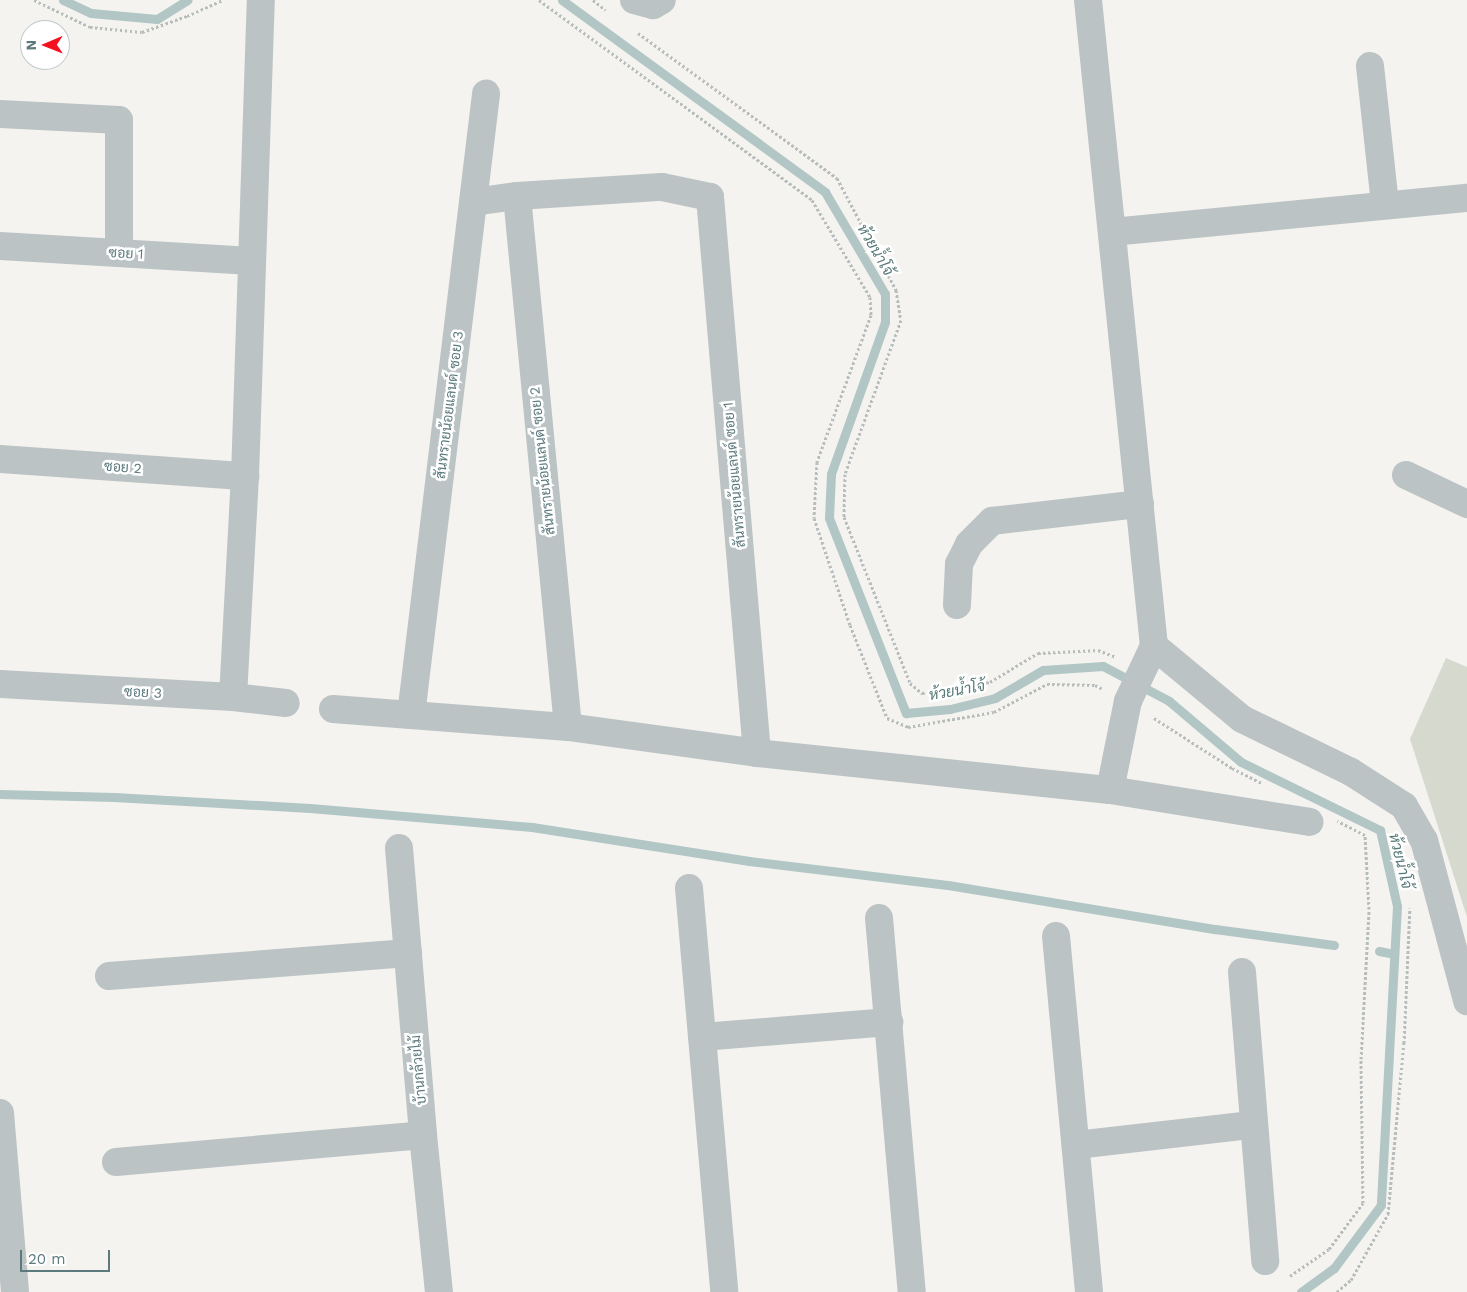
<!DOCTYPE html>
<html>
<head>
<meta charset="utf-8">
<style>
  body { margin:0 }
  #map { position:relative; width:1467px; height:1292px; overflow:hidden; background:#f4f3ef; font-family:"Work Sans",Sarabun,sans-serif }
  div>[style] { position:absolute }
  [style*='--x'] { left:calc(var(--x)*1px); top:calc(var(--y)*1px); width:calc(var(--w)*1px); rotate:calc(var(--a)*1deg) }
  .green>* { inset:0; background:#d5d9ce }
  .stream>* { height:9px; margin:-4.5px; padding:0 4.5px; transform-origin:4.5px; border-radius:4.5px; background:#b1c6c5 }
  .path>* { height:3px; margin-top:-1.5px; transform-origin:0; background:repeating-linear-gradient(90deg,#b7bcbd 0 2.5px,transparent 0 5px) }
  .street>* { height:28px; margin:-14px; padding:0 14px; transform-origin:14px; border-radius:14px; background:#bbc3c4 }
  span { translate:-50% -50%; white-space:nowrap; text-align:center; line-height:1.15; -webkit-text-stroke:5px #fff; paint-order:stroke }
  .street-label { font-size:14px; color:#5c797d }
  .water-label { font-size:15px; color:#577a78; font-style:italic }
  .north { position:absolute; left:20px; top:20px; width:50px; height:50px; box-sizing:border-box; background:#fff; border:1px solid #bec9cb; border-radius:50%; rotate:269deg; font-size:14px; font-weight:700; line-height:20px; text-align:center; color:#5c797d }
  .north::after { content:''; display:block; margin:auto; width:18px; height:22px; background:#f31021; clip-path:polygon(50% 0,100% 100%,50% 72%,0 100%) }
  .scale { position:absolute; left:20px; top:1250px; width:90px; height:22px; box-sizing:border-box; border:2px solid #5c797d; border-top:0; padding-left:6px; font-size:15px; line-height:18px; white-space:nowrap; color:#5c797d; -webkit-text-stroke:4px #fff; paint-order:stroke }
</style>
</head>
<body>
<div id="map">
  <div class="green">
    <i style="clip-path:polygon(1446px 658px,1467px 667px,1467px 917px,1410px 739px)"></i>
  </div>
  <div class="stream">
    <i style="--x:63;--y:0;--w:31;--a:25"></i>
    <i style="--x:91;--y:13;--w:66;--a:5.2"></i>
    <i style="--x:157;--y:19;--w:36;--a:-32"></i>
    <i style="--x:562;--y:0;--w:326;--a:36.1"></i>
    <i style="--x:825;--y:192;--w:118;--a:59.5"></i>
    <i style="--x:885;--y:294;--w:28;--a:90"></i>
    <i style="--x:885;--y:322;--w:161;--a:109.6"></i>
    <i style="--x:831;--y:474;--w:44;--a:92.6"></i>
    <i style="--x:829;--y:518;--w:210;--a:68.5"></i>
    <i style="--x:906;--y:713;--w:44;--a:-5.2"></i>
    <i style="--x:950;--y:709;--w:46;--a:-13.7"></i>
    <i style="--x:995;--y:698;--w:56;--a:-30.3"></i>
    <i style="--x:1043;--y:670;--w:60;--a:-3.8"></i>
    <i style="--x:1103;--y:666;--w:75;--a:27.9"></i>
    <i style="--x:1169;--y:701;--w:94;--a:40.3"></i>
    <i style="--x:1241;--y:762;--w:155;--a:26.1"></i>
    <i style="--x:1380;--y:830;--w:78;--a:77.4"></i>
    <i style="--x:1397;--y:906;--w:299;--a:93.1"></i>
    <i style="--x:1381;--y:1205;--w:79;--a:126.7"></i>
    <i style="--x:1334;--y:1268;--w:41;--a:144"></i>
    <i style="--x:0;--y:794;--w:114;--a:1.5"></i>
    <i style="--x:114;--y:797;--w:196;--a:3.2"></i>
    <i style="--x:310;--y:808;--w:223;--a:4.9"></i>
    <i style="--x:532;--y:827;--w:220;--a:8.9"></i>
    <i style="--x:749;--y:861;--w:200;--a:6.9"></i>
    <i style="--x:948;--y:885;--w:271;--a:9.4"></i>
    <i style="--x:1215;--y:929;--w:120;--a:7.7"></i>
    <i style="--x:1379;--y:951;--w:15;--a:11"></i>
  </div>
  <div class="path">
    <i style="--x:34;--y:0;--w:62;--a:25.7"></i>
    <i style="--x:90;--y:27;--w:52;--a:5.5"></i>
    <i style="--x:142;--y:32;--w:48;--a:-19.6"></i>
    <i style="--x:187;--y:16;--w:39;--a:-24"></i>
    <i style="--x:539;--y:0;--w:338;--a:36.2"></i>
    <i style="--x:812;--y:200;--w:113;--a:59.1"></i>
    <i style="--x:870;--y:297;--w:18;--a:87"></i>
    <i style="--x:871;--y:315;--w:157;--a:110.2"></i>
    <i style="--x:817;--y:462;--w:56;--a:93.1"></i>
    <i style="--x:814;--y:518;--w:113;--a:71.4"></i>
    <i style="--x:850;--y:625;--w:100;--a:68.3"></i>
    <i style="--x:887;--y:718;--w:23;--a:23"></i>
    <i style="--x:908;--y:727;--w:87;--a:-9.9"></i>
    <i style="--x:994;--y:712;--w:60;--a:-27.8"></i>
    <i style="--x:1047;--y:684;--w:48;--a:1.2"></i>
    <i style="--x:1095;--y:685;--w:9;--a:27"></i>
    <i style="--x:593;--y:0;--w:16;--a:38"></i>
    <i style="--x:638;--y:33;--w:246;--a:36.1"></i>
    <i style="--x:837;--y:178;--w:127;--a:62.2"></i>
    <i style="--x:896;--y:290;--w:30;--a:81"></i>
    <i style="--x:901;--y:320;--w:164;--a:110"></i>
    <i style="--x:845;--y:474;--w:43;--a:91.3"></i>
    <i style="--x:844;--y:517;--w:179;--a:68.3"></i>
    <i style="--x:910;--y:683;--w:16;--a:40"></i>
    <i style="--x:922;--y:693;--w:69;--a:-9.2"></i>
    <i style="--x:990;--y:682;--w:56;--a:-31.1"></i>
    <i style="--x:1038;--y:653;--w:60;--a:-2.9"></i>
    <i style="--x:1098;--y:650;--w:19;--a:21"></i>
    <i style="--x:1154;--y:718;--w:93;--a:32.7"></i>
    <i style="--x:1232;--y:768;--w:34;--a:27"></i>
    <i style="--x:1290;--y:1276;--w:47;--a:-34.7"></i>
    <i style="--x:1329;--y:1249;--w:57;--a:-53.5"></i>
    <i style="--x:1363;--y:1203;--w:144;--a:-90.8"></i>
    <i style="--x:1361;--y:1059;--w:150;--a:-86.9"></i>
    <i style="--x:1369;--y:909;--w:74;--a:-93.1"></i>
    <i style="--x:1365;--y:835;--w:31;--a:-153"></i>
    <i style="--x:1337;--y:1292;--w:18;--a:-41"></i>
    <i style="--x:1351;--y:1280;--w:76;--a:-60.7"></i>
    <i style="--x:1388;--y:1214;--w:172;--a:-84.7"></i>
    <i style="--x:1404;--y:1043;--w:135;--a:-87.5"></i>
  </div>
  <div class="street">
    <i style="--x:634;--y:0;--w:20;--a:15"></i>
    <i style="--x:653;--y:5;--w:10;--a:-29"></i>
    <i style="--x:1088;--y:0;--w:649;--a:84.17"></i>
    <i style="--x:1154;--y:646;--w:114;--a:39.7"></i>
    <i style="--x:1242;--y:719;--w:121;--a:25.9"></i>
    <i style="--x:1351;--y:772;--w:63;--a:32.7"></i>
    <i style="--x:1404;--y:806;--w:39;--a:60"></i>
    <i style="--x:1424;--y:840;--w:167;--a:75"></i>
    <i style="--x:1370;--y:66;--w:139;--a:83.8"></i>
    <i style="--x:0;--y:114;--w:119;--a:2.9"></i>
    <i style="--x:119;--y:120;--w:133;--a:90"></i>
    <i style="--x:517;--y:196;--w:533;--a:84.51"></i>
    <i style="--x:473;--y:202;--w:44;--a:-7.8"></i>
    <i style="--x:517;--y:196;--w:145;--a:-3.6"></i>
    <i style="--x:662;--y:187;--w:49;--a:11.8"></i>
    <i style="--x:710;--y:197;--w:558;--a:85.17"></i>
    <i style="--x:1112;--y:232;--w:357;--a:-5.5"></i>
    <i style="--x:0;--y:246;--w:252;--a:3.4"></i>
    <i style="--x:0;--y:459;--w:246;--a:4"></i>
    <i style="--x:1406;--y:475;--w:68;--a:25.4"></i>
    <i style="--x:957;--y:605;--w:41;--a:-87.2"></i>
    <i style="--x:959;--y:564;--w:22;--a:-63"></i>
    <i style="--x:969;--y:544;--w:33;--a:-45"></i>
    <i style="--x:992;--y:521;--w:149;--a:-6.6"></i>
    <i style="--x:0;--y:684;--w:233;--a:3.2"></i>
    <i style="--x:233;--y:697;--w:53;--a:6.5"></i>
    <i style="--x:233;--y:697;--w:221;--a:-86.9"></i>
    <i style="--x:245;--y:476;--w:476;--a:-88.1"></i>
    <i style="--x:333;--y:709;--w:236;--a:4.4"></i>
    <i style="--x:568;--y:727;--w:191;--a:7.8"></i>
    <i style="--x:757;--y:753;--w:355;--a:6"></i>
    <i style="--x:1110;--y:790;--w:202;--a:9.1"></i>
    <i style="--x:411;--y:715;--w:626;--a:-83.11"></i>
    <i style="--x:1110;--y:790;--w:91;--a:-78.6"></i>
    <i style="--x:1128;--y:701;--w:61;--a:-64.7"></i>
    <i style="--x:399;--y:848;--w:288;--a:85.2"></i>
    <i style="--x:423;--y:1135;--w:158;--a:84.2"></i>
    <i style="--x:689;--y:888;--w:406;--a:85"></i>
    <i style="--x:879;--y:918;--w:375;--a:85"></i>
    <i style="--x:1056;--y:936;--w:358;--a:84.7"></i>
    <i style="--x:1242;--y:972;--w:290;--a:85.4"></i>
    <i style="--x:109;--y:976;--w:300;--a:-4.4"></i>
    <i style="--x:702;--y:1037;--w:188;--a:-4.6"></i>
    <i style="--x:0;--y:1113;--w:180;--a:85.2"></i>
    <i style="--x:1076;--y:1145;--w:177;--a:-6.5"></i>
    <i style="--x:116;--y:1162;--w:308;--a:-5"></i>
  </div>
  <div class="street-label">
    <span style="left:126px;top:253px;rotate:3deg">ซอย 1</span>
    <span style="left:449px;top:405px;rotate:-83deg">สันทรายน้อยแลนด์ ซอย 3</span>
    <span style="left:542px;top:461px;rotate:-96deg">สันทรายน้อยแลนด์ ซอย 2</span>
    <span style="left:123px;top:467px;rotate:4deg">ซอย 2</span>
    <span style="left:734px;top:475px;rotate:-95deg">สันทรายน้อยแลนด์ ซอย 1</span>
    <span style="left:143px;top:692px;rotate:3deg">ซอย 3</span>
    <span style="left:418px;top:1070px;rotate:-95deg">บ้านกล้วยไม้</span>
  </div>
  <div class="water-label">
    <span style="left:875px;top:250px;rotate:60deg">ห้วยน้ำโจ้</span>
    <span style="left:957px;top:691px;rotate:-10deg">ห้วยน้ำโจ้</span>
    <span style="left:1400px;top:861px;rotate:76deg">ห้วยน้ำโจ้</span>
  </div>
  <div class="north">N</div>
  <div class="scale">20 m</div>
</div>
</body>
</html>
